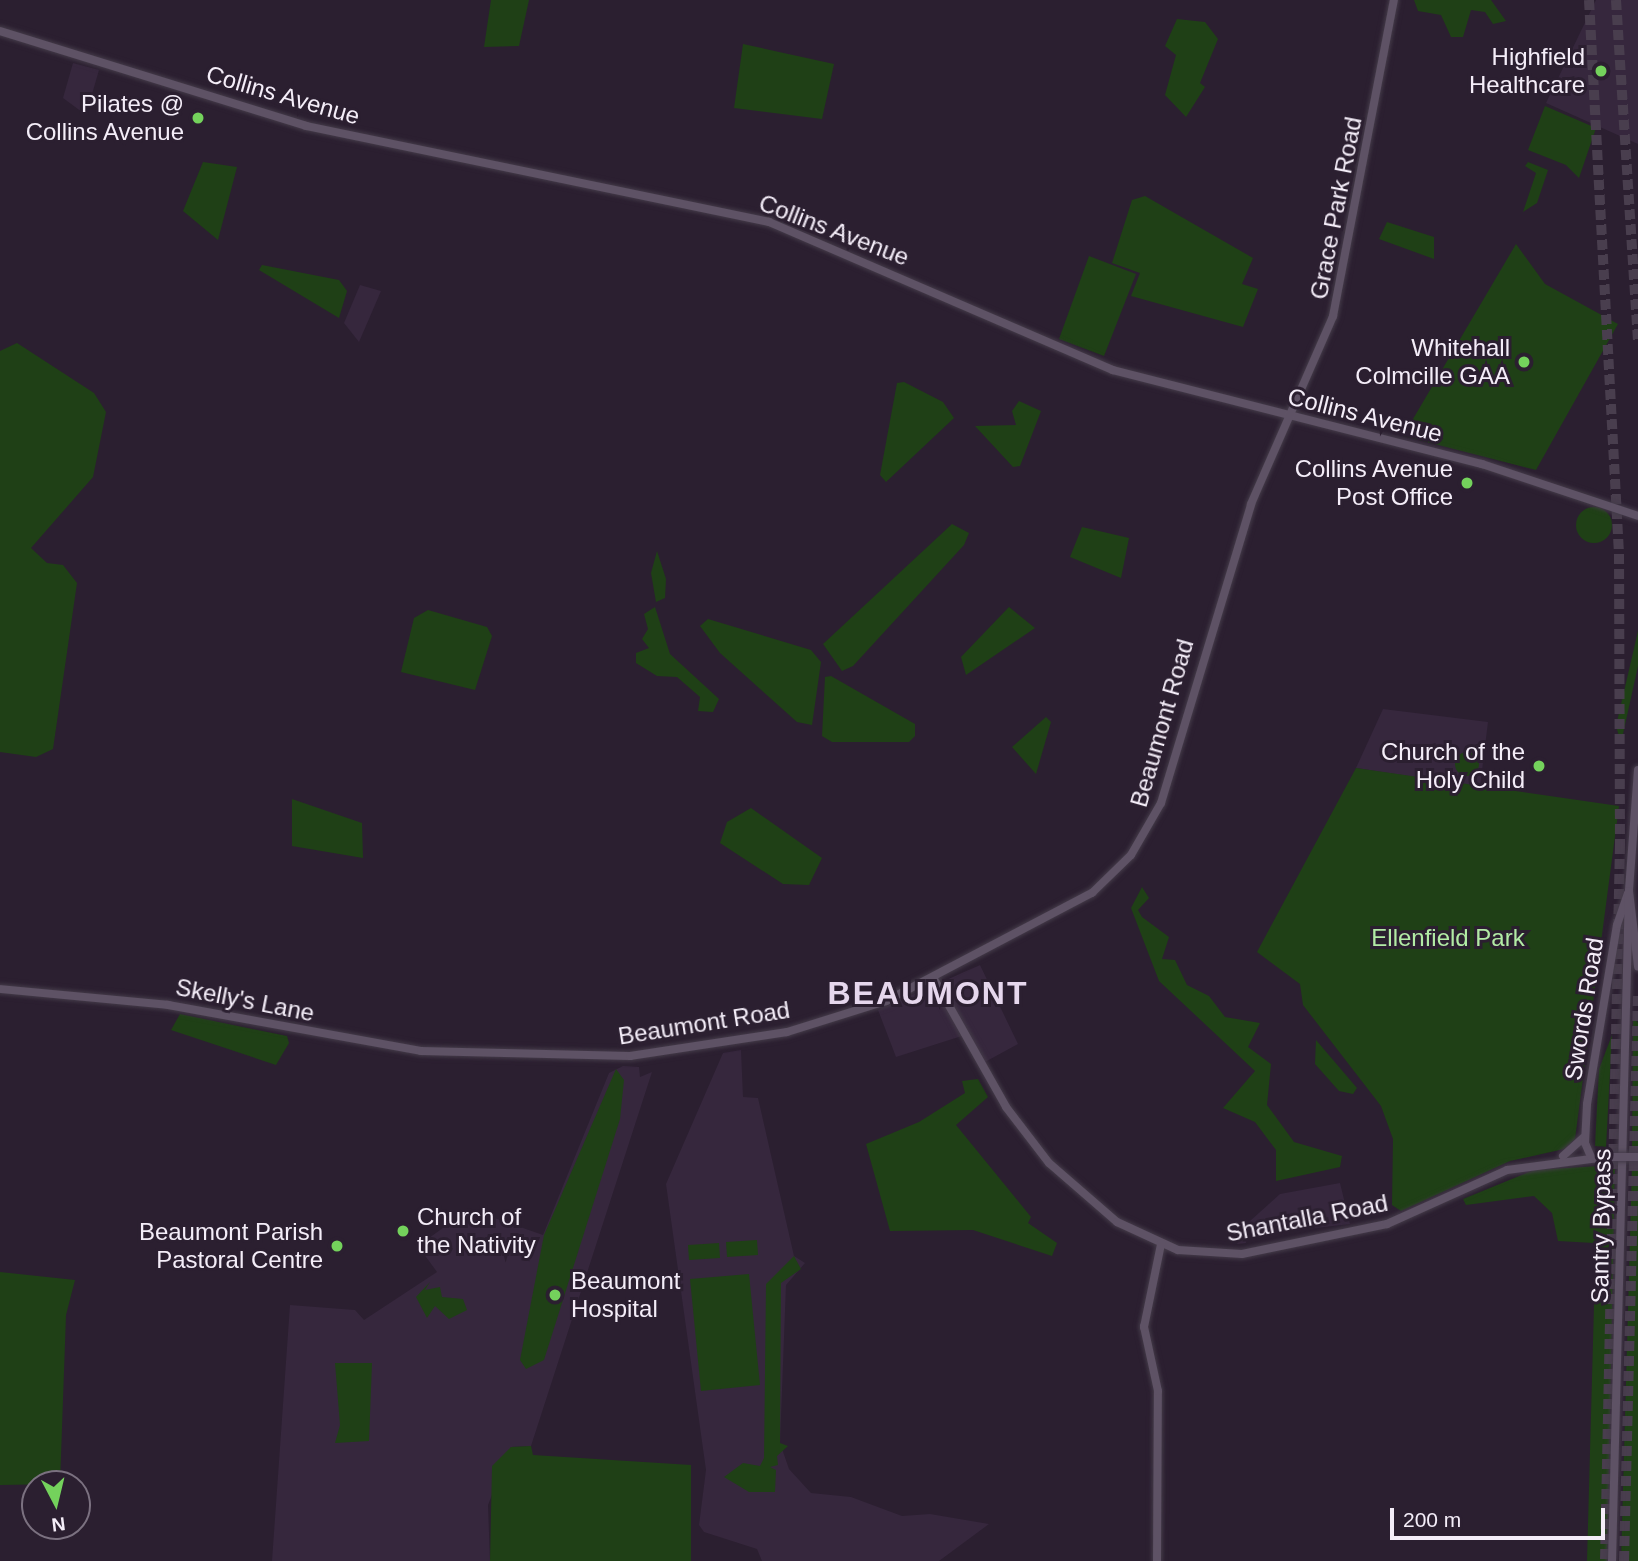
<!DOCTYPE html>
<html>
<head>
<meta charset="utf-8">
<style>
  body { margin:0 }
  #map { position:relative; width:1638px; height:1561px; overflow:hidden; background:#2b1f30; font-family:Arial,sans-serif }
  div>[style] { position:absolute }
  [style*='--x'] { left:calc(var(--x)*1px); top:calc(var(--y)*1px); width:calc(var(--w)*1px); rotate:calc(var(--a)*1deg) }
  .built>* { inset:0; background:#36273d }
  .green>* { inset:0; background:#1f4016 }
  .round { border-radius:50% }
  .highway-tunnel>* { height:10px; margin-top:-5px; transform-origin:0; background:repeating-linear-gradient(90deg,#493e4e 0 10px,transparent 0 15px) }
  .roads { filter:drop-shadow(0 0 2px #443b49) drop-shadow(0 0 2px #443b49) }
  .secondary>* { height:8px; margin:-4px; padding:0 4px; transform-origin:4px; border-radius:4px; background:#5e5265 }
  .bridges { filter:drop-shadow(0 0 2px #443b49) drop-shadow(0 0 2px #443b49) }
  .secondary-bridge>* { height:8px; margin:-4px; padding:0 4px; transform-origin:4px; border-radius:4px; background:#5e5265 }
  .dots>* { width:19px; height:19px; translate:-50% -50%; box-sizing:border-box; border:4px solid #2b1f30; border-radius:50% }
  span { translate:-50% -50%; white-space:nowrap; text-align:center; line-height:1.15; -webkit-text-stroke:6px #2b1f30; paint-order:stroke }
  .poi-label { font-size:24px; color:#f4edf8 }
  .right { translate:-100% -50%; text-align:right }
  .left { translate:0 -50%; text-align:left }
  .street-label { font-size:24px; color:#f4edf8 }
  .park-label { font-size:24px; color:#b2eba5 }
  .district-label { font-size:32px; color:#e6d7ed; font-weight:700; letter-spacing:2px }
  .north { position:absolute; left:21px; top:1470px; width:70px; height:70px; box-sizing:border-box; background:#2b1f30; border:2px solid #7b7180; border-radius:50%; rotate:173deg; font-size:19px; font-weight:700; line-height:28px; text-align:center; color:#f4edf8 }
  .north::after { content:''; display:block; margin:auto; width:24px; height:32px; background:#74d25c; clip-path:polygon(50% 0,100% 100%,50% 72%,0 100%) }
  .scale { position:absolute; left:1390px; top:1508px; width:215px; height:32px; box-sizing:border-box; border:4px solid #f4edf8; border-top:0; padding-left:9px; font-size:21px; line-height:24px; white-space:nowrap; color:#f4edf8; -webkit-text-stroke:5px #2b1f30; paint-order:stroke }
</style>
</head>
<body>
<div id="map">
  <div class="built">
    <i style="clip-path:polygon(1596px 0,1638px 0,1638px 144px,1546px 103px)"></i>
    <i style="clip-path:polygon(73px 63px,99px 70px,86px 115px,63px 98px)"></i>
    <i style="clip-path:polygon(360px 285px,381px 291px,359px 342px,344px 323px)"></i>
    <i style="clip-path:polygon(1383px 709px,1488px 722px,1480px 787px,1356px 768px)"></i>
    <i style="clip-path:polygon(980px 965px,1018px 1044px,985px 1062px,968px 1034px,896px 1057px,878px 1010px)"></i>
    <i style="clip-path:polygon(741px 1050px,743px 1097px,758px 1098px,794px 1256px,805px 1263px,786px 1285px,780px 1443px,789px 1469px,811px 1493px,851px 1497px,902px 1516px,930px 1514px,989px 1524px,939px 1561px,762px 1561px,757px 1549px,704px 1532px,699px 1525px,706px 1470px,666px 1184px,723px 1053px)"></i>
    <i style="clip-path:polygon(623px 1066px,639px 1067px,640px 1077px,652px 1072px,531px 1446px,511px 1447px,488px 1505px,490px 1561px,272px 1561px,290px 1305px,355px 1310px,364px 1320px,437px 1272px,418px 1246px,469px 1209px,543px 1235px,609px 1073px)"></i>
    <i style="clip-path:polygon(1340px 1183px,1350px 1224px,1245px 1236px,1246px 1243px,1237px 1244px,1250px 1221px,1280px 1194px)"></i>
  </div>
  <div class="green">
    <i style="clip-path:polygon(491px 0,529px 0,519px 46px,484px 47px)"></i>
    <i style="clip-path:polygon(1414px 0,1491px 0,1506px 21px,1493px 24px,1485px 12px,1471px 10px,1463px 37px,1451px 37px,1441px 15px,1418px 11px)"></i>
    <i style="clip-path:polygon(1177px 19px,1205px 22px,1218px 39px,1200px 83px,1205px 87px,1186px 117px,1165px 95px,1176px 55px,1165px 46px)"></i>
    <i style="clip-path:polygon(743px 44px,834px 64px,822px 119px,734px 108px)"></i>
    <i style="clip-path:polygon(1545px 106px,1596px 128px,1579px 178px,1566px 165px,1528px 150px)"></i>
    <i style="clip-path:polygon(203px 162px,237px 167px,218px 240px,183px 211px)"></i>
    <i style="clip-path:polygon(1528px 162px,1548px 170px,1537px 203px,1523px 212px,1536px 173px,1525px 166px)"></i>
    <i style="clip-path:polygon(1145px 196px,1253px 258px,1242px 284px,1258px 289px,1243px 327px,1131px 296px,1140px 273px,1112px 263px,1132px 200px)"></i>
    <i style="clip-path:polygon(1387px 222px,1434px 237px,1434px 259px,1379px 239px)"></i>
    <i style="clip-path:polygon(1516px 244px,1545px 284px,1618px 324px,1536px 470px,1403px 436px)"></i>
    <i style="clip-path:polygon(1089px 256px,1136px 274px,1104px 356px,1059px 339px)"></i>
    <i style="clip-path:polygon(262px 265px,339px 280px,347px 291px,339px 318px,259px 270px)"></i>
    <i style="clip-path:polygon(17px 343px,94px 393px,106px 412px,93px 477px,31px 548px,47px 563px,63px 565px,77px 583px,53px 749px,36px 757px,0 752px,0 351px)"></i>
    <i style="clip-path:polygon(904px 382px,943px 402px,954px 418px,886px 482px,880px 475px,897px 383px)"></i>
    <i style="clip-path:polygon(1019px 401px,1041px 411px,1020px 466px,1013px 467px,975px 426px,1016px 425px,1012px 411px)"></i>
    <i class="round" style="left:1576px;top:507px;width:36px;height:36px"></i>
    <i style="clip-path:polygon(952px 524px,969px 533px,964px 545px,853px 666px,842px 671px,823px 644px)"></i>
    <i style="clip-path:polygon(1082px 527px,1129px 538px,1121px 578px,1070px 557px)"></i>
    <i style="clip-path:polygon(657px 551px,666px 579px,665px 598px,656px 602px,651px 573px)"></i>
    <i style="clip-path:polygon(655px 607px,670px 654px,719px 699px,713px 712px,698px 711px,700px 697px,677px 677px,657px 676px,636px 663px,636px 653px,649px 648px,642px 639px,648px 629px,644px 614px)"></i>
    <i style="clip-path:polygon(1009px 607px,1035px 628px,966px 675px,961px 657px)"></i>
    <i style="clip-path:polygon(428px 610px,487px 627px,492px 636px,475px 690px,401px 672px,414px 618px)"></i>
    <i style="clip-path:polygon(708px 619px,811px 650px,821px 662px,812px 725px,797px 722px,720px 653px,700px 626px)"></i>
    <i style="clip-path:polygon(1638px 631px,1638px 666px,1621px 743px,1616px 726px)"></i>
    <i style="clip-path:polygon(831px 676px,915px 724px,915px 736px,909px 742px,832px 742px,822px 736px,825px 677px)"></i>
    <i style="clip-path:polygon(1046px 717px,1051px 722px,1036px 774px,1012px 747px)"></i>
    <i class="round" style="left:1455px;top:752px;width:24px;height:24px"></i>
    <i style="clip-path:polygon(1356px 768px,1619px 806px,1575px 1139px,1564px 1149px,1510px 1161px,1401px 1211px,1392px 1205px,1393px 1139px,1381px 1106px,1303px 1005px,1300px 984px,1257px 952px)"></i>
    <i style="clip-path:polygon(292px 799px,362px 823px,363px 858px,292px 846px)"></i>
    <i style="clip-path:polygon(751px 808px,822px 858px,809px 885px,783px 884px,720px 843px,727px 822px)"></i>
    <i style="clip-path:polygon(1142px 887px,1149px 898px,1138px 910px,1142px 917px,1169px 937px,1162px 959px,1175px 960px,1187px 985px,1209px 996px,1225px 1017px,1260px 1023px,1248px 1047px,1271px 1064px,1267px 1105px,1294px 1142px,1342px 1156px,1340px 1167px,1276px 1181px,1276px 1150px,1255px 1122px,1223px 1108px,1255px 1071px,1159px 981px,1131px 908px)"></i>
    <i style="clip-path:polygon(180px 1014px,287px 1036px,289px 1043px,276px 1065px,171px 1030px)"></i>
    <i style="clip-path:polygon(1633px 1016px,1638px 1023px,1638px 1148px,1632px 1148px)"></i>
    <i style="clip-path:polygon(1612px 1035px,1606px 1147px,1595px 1146px,1599px 1069px)"></i>
    <i style="clip-path:polygon(1316px 1040px,1357px 1088px,1353px 1094px,1339px 1091px,1315px 1064px)"></i>
    <i style="clip-path:polygon(616px 1069px,624px 1080px,620px 1119px,544px 1360px,526px 1369px,520px 1360px,544px 1235px)"></i>
    <i style="clip-path:polygon(978px 1079px,988px 1097px,956px 1125px,1031px 1217px,1028px 1223px,1057px 1243px,1052px 1256px,973px 1230px,890px 1231px,866px 1144px,919px 1122px,965px 1093px,962px 1081px)"></i>
    <i style="clip-path:polygon(1615px 1165px,1607px 1561px,1587px 1561px,1596px 1232px,1594px 1243px,1558px 1241px,1552px 1213px,1534px 1196px,1466px 1205px,1463px 1199px,1534px 1170px)"></i>
    <i style="clip-path:polygon(1632px 1167px,1638px 1168px,1638px 1561px,1621px 1561px)"></i>
    <i style="clip-path:polygon(757px 1240px,758px 1255px,727px 1257px,726px 1242px)"></i>
    <i style="clip-path:polygon(719px 1243px,720px 1258px,689px 1260px,688px 1245px)"></i>
    <i style="clip-path:polygon(794px 1256px,801px 1269px,781px 1283px,780px 1443px,788px 1446px,777px 1456px,778px 1465px,770px 1467px,776px 1470px,775px 1492px,749px 1492px,724px 1477px,743px 1463px,760px 1466px,764px 1458px,766px 1284px)"></i>
    <i style="clip-path:polygon(0 1272px,75px 1280px,66px 1315px,60px 1484px,0 1485px)"></i>
    <i style="clip-path:polygon(749px 1274px,760px 1385px,701px 1391px,690px 1279px)"></i>
    <i style="clip-path:polygon(430px 1282px,425px 1290px,440px 1287px,442px 1297px,463px 1299px,467px 1310px,449px 1319px,435px 1306px,427px 1318px,416px 1297px)"></i>
    <i style="clip-path:polygon(335px 1363px,372px 1363px,369px 1441px,335px 1443px,340px 1425px)"></i>
    <i style="clip-path:polygon(531px 1446px,533px 1455px,691px 1465px,691px 1561px,490px 1561px,492px 1466px,511px 1447px)"></i>
  </div>
  <div class="highway-tunnel">
    <i style="--x:1589;--y:0;--w:555;--a:86.9"></i>
    <i style="--x:1619;--y:554;--w:290;--a:89.8"></i>
    <i style="--x:1620;--y:844;--w:717;--a:91.2"></i>
    <i style="--x:1616;--y:0;--w:343;--a:86.3"></i>
    <i style="--x:1624;--y:1561;--w:568;--a:-88.59"></i>
  </div>
  <div class="roads">
    <div class="secondary">
      <i style="--x:0;--y:31;--w:320;--a:17.2"></i>
      <i style="--x:306;--y:126;--w:473;--a:11.7"></i>
      <i style="--x:769;--y:222;--w:374;--a:23.3"></i>
      <i style="--x:1113;--y:370;--w:381;--a:14.3"></i>
      <i style="--x:1482;--y:464;--w:164;--a:18.4"></i>
      <i style="--x:1638;--y:770;--w:121;--a:94.3"></i>
      <i style="--x:1629;--y:891;--w:76;--a:83.2"></i>
      <i style="--x:934;--y:979;--w:147;--a:60.6"></i>
      <i style="--x:1006;--y:1107;--w:71;--a:52.5"></i>
      <i style="--x:1049;--y:1163;--w:90;--a:40.9"></i>
      <i style="--x:1117;--y:1222;--w:67;--a:24.7"></i>
      <i style="--x:1178;--y:1250;--w:64;--a:3.6"></i>
      <i style="--x:1242;--y:1254;--w:148;--a:-11.7"></i>
      <i style="--x:1387;--y:1224;--w:132;--a:-24.2"></i>
      <i style="--x:1507;--y:1170;--w:100;--a:-7.5"></i>
      <i style="--x:0;--y:989;--w:169;--a:5.4"></i>
      <i style="--x:168;--y:1005;--w:257;--a:10.3"></i>
      <i style="--x:421;--y:1051;--w:209;--a:1.4"></i>
      <i style="--x:630;--y:1056;--w:159;--a:-8.7"></i>
      <i style="--x:787;--y:1032;--w:104;--a:-17.4"></i>
      <i style="--x:886;--y:1001;--w:233;--a:-27.7"></i>
      <i style="--x:1092;--y:893;--w:54;--a:-44.3"></i>
      <i style="--x:1131;--y:855;--w:60;--a:-60"></i>
      <i style="--x:1161;--y:803;--w:312;--a:-73.2"></i>
      <i style="--x:1251;--y:504;--w:205;--a:-66.4"></i>
      <i style="--x:1333;--y:316;--w:322;--a:-79.1"></i>
      <i style="--x:1563;--y:1156;--w:28;--a:-42"></i>
      <i style="--x:1591;--y:1157;--w:15;--a:-113"></i>
      <i style="--x:1585;--y:1143;--w:39;--a:-87"></i>
      <i style="--x:1587;--y:1104;--w:181;--a:-80.5"></i>
      <i style="--x:1617;--y:925;--w:34;--a:-71"></i>
      <i style="--x:1157;--y:1561;--w:170;--a:-89.7"></i>
      <i style="--x:1158;--y:1391;--w:66;--a:-102.3"></i>
      <i style="--x:1144;--y:1327;--w:85;--a:-78.4"></i>
      <i style="--x:1612;--y:1561;--w:670;--a:-88.55"></i>
    </div>
  </div>
  <div class="bridges">
    <div class="secondary-bridge">
      <i style="--x:1606;--y:1157;--w:32;--a:0"></i>
    </div>
  </div>
  <div class="dots">
    <i style="left:1601px;top:71px;background:#74d25c"></i>
    <i style="left:198px;top:118px;background:#74d25c"></i>
    <i style="left:1524px;top:362px;background:#74d25c"></i>
    <i style="left:1467px;top:483px;background:#74d25c"></i>
    <i style="left:1539px;top:766px;background:#74d25c"></i>
    <i style="left:403px;top:1231px;background:#74d25c"></i>
    <i style="left:337px;top:1246px;background:#74d25c"></i>
    <i style="left:555px;top:1295px;background:#74d25c"></i>
  </div>
  <div class="poi-label">
    <span class="right" style="left:1585px;top:71px">Highfield<br>Healthcare</span>
    <span class="right" style="left:184px;top:118px">Pilates @<br>Collins Avenue</span>
    <span class="right" style="left:1510px;top:362px">Whitehall<br>Colmcille GAA</span>
    <span class="right" style="left:1453px;top:483px">Collins Avenue<br>Post Office</span>
    <span class="right" style="left:1525px;top:766px">Church of the<br>Holy Child</span>
    <span class="left" style="left:417px;top:1231px">Church of<br>the Nativity</span>
    <span class="right" style="left:323px;top:1246px">Beaumont Parish<br>Pastoral Centre</span>
    <span class="left" style="left:571px;top:1295px">Beaumont<br>Hospital</span>
  </div>
  <div class="street-label">
    <span style="left:283px;top:95px;rotate:16deg">Collins Avenue</span>
    <span style="left:1336px;top:208px;rotate:-79deg">Grace Park Road</span>
    <span style="left:834px;top:230px;rotate:21deg">Collins Avenue</span>
    <span style="left:1365px;top:415px;rotate:14deg">Collins Avenue</span>
    <span style="left:1162px;top:723px;rotate:-74deg">Beaumont Road</span>
    <span style="left:245px;top:1000px;rotate:11deg">Skelly's Lane</span>
    <span style="left:1584px;top:1009px;rotate:-81deg">Swords Road</span>
    <span style="left:704px;top:1023px;rotate:-9deg">Beaumont Road</span>
    <span style="left:1307px;top:1218px;rotate:-11deg">Shantalla Road</span>
    <span style="left:1601px;top:1226px;rotate:-89deg">Santry Bypass</span>
  </div>
  <div class="park-label">
    <span style="left:1448px;top:938px">Ellenfield Park</span>
  </div>
  <div class="district-label">
    <span style="left:928px;top:993px">BEAUMONT</span>
  </div>
  <div class="north">N</div>
  <div class="scale">200 m</div>
</div>
</body>
</html>
